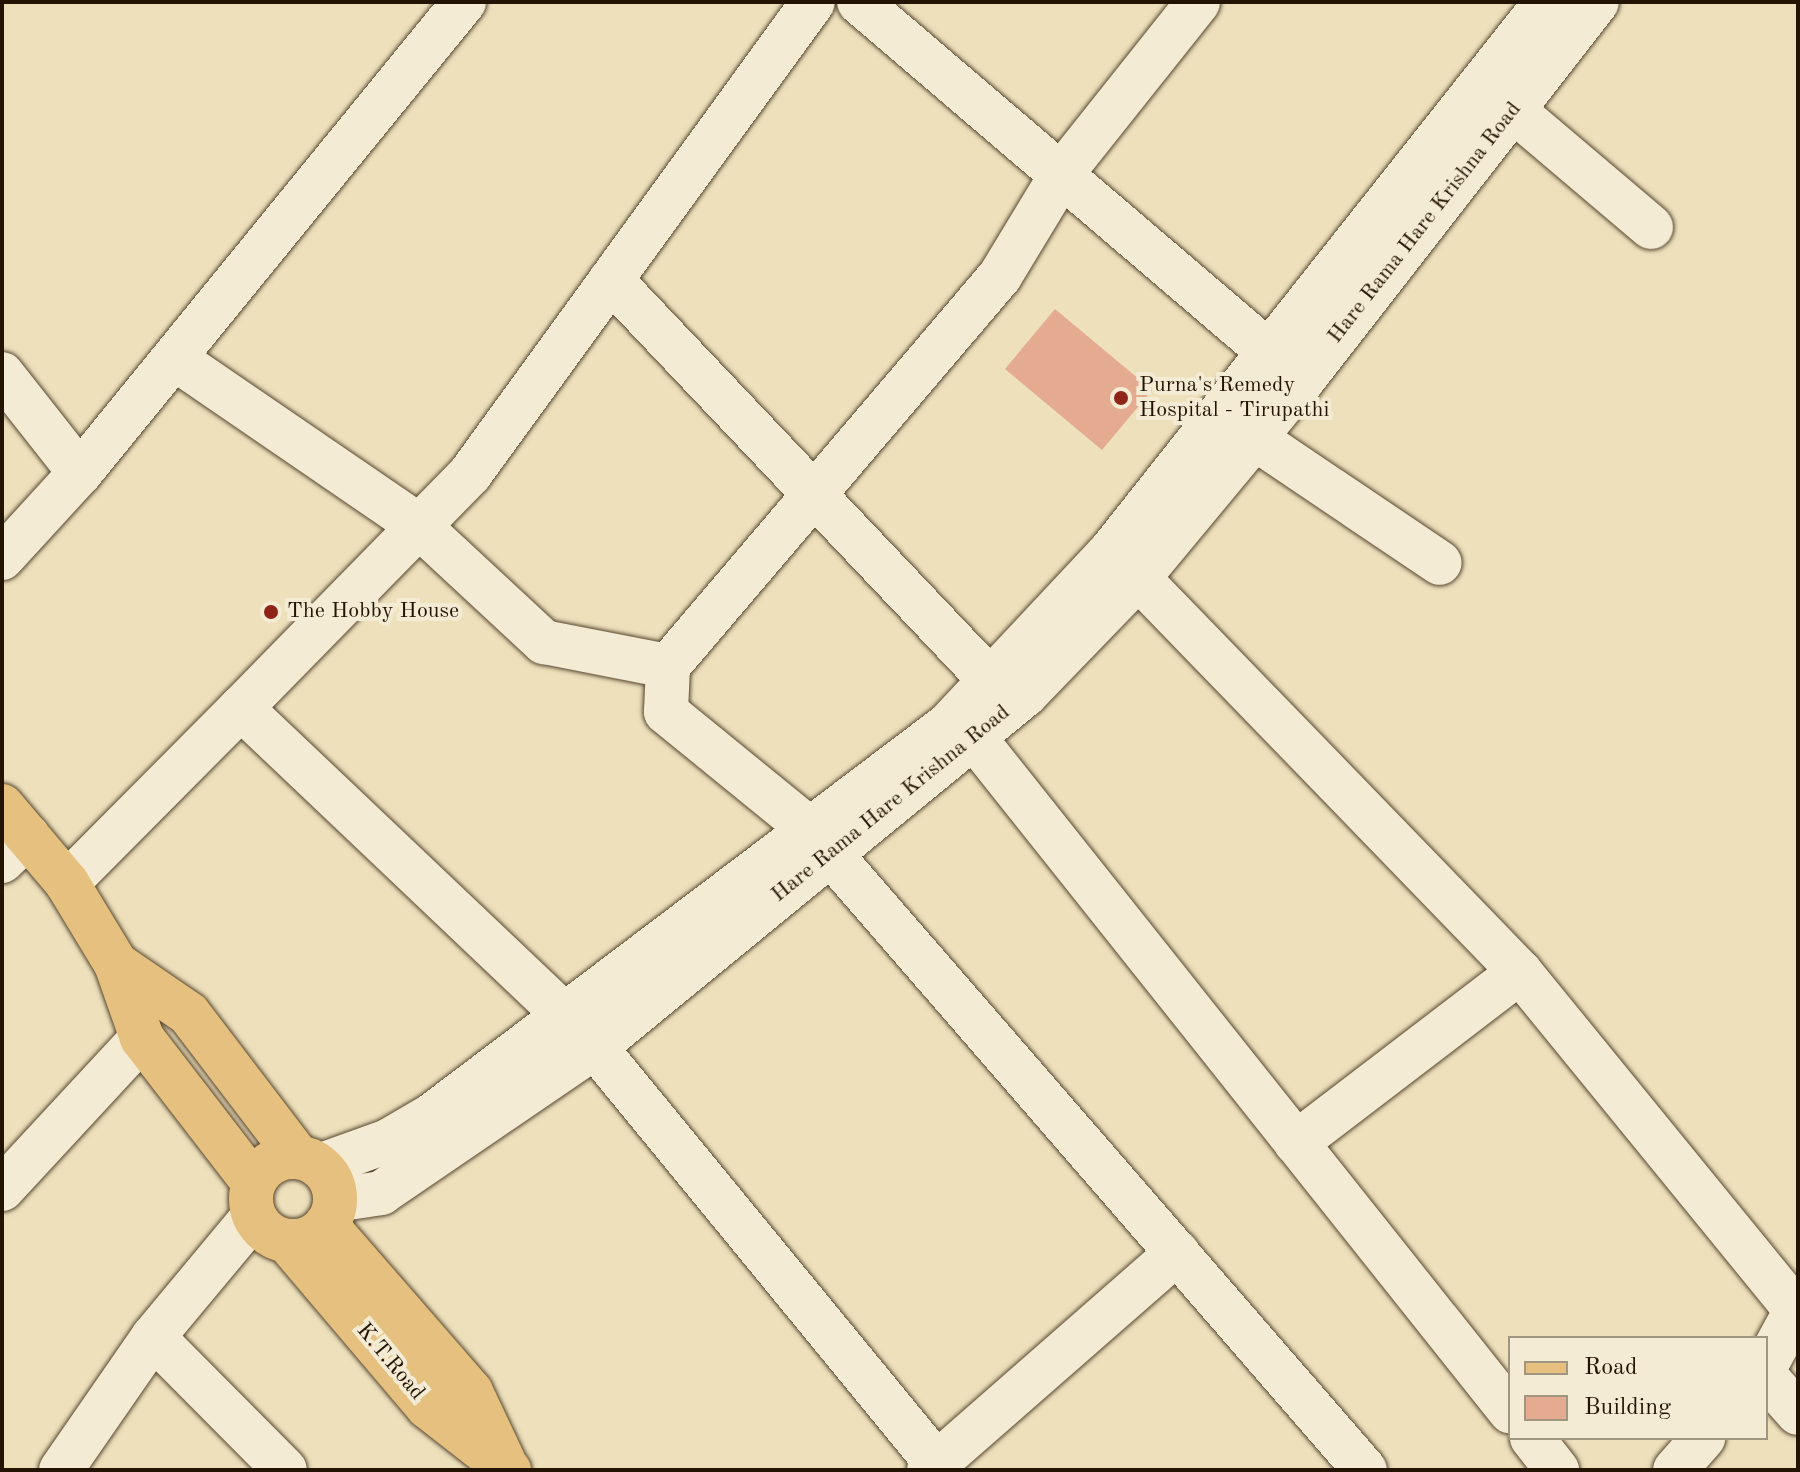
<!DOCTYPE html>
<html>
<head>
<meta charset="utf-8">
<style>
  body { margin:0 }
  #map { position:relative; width:1800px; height:1472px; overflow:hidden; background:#ede0bb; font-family:"Old Standard TT",serif }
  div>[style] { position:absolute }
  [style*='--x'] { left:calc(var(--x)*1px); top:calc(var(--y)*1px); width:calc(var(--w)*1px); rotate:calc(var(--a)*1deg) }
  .building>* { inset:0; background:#e5ab91 }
  .roads { filter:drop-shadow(0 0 2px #564630) drop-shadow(0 0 2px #564630) }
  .minor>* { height:44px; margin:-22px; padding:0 22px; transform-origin:22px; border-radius:22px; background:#f3ebd3 }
  .major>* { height:44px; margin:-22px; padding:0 22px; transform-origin:22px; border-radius:22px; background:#e6c07e }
  .major>.ring { margin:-22px; padding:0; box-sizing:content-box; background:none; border:44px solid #e6c07e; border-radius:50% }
  .dots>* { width:22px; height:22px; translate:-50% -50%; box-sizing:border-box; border:4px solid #f3ebd3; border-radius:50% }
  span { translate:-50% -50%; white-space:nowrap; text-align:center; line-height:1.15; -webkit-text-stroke:8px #f3ebd3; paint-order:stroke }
  .street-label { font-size:22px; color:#231301 }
  .poi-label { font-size:22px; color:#231301 }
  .left { translate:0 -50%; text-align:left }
  .frame { position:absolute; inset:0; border:4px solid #231301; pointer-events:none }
  .legend { position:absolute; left:1508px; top:1336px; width:260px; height:104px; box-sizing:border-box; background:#f3ebd3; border:2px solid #a0957f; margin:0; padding:10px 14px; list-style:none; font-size:24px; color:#231301 }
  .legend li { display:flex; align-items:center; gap:16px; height:40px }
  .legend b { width:40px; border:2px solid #a0957f }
</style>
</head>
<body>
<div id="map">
  <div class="building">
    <i style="clip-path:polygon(1055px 309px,1152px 390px,1102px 450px,1005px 369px)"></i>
  </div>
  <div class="roads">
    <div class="minor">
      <i style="--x:859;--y:2;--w:570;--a:40.51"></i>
      <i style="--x:1513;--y:110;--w:181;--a:40.3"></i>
      <i style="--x:611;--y:280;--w:551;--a:46.54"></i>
      <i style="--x:174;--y:358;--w:297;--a:34.4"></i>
      <i style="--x:419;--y:526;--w:171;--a:42.9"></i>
      <i style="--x:544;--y:642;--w:126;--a:11"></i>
      <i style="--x:668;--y:666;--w:46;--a:92.5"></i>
      <i style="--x:666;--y:712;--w:183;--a:39.2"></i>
      <i style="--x:808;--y:828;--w:850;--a:49.06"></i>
      <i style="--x:2;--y:374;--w:126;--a:51.8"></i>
      <i style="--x:1253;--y:437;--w:225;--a:34"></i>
      <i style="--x:2;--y:558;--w:115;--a:-47.5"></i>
      <i style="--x:80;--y:473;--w:608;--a:-50.81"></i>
      <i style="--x:1119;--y:558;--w:576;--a:45.91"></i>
      <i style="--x:1520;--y:972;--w:436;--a:50.8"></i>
      <i style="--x:1796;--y:1310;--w:63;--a:118.6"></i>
      <i style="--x:668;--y:666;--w:512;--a:-49.59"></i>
      <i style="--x:1000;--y:276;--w:122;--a:-58.8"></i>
      <i style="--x:1063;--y:172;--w:217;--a:-51.5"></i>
      <i style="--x:241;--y:708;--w:327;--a:-45.6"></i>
      <i style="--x:470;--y:474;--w:583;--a:-53.99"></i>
      <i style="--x:976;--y:740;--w:858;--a:51.49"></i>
      <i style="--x:2;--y:861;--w:36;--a:-44"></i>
      <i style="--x:67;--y:883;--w:247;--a:-45.2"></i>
      <i style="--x:241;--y:708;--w:445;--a:43.5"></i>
      <i style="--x:595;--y:1047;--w:547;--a:50.64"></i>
      <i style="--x:1296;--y:1143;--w:282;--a:-37.4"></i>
      <i style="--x:319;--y:1166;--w:73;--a:-19.9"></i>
      <i style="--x:388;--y:1141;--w:50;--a:-30.2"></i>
      <i style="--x:431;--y:1116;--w:648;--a:-37.1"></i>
      <i style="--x:948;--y:725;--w:238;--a:-46.9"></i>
      <i style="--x:1111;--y:551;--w:700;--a:-51.61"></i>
      <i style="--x:2;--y:1189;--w:206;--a:-47.2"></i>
      <i style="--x:335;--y:1200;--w:47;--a:-8.7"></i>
      <i style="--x:381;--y:1193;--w:259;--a:-34.3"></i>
      <i style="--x:595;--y:1047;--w:557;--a:-39.32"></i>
      <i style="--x:1026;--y:694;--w:164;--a:-46"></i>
      <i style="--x:1140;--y:576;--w:254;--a:-50.3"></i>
      <i style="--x:1302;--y:381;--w:480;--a:-52.1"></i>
      <i style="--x:153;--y:1337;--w:187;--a:45.2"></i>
      <i style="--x:1766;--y:1377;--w:48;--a:48.4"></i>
      <i style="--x:1532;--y:1438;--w:41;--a:52"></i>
      <i style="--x:61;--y:1470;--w:162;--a:-55.3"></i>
      <i style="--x:153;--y:1337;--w:156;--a:-50.2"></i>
      <i style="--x:929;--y:1470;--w:330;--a:-41.2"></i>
      <i style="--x:1675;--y:1470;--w:43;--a:-48.8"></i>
    </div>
    <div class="major">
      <i style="--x:2;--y:806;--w:101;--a:49.8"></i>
      <i style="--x:67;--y:883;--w:95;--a:58.8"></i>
      <i style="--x:116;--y:964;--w:78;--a:70.6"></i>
      <i style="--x:142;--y:1038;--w:182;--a:52.4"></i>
      <i style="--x:116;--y:964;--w:88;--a:34.4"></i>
      <i style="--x:189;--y:1014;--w:180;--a:52.7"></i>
      <i class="ring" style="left:251px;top:1157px;width:40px;height:40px"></i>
      <i style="--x:326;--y:1225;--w:221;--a:49"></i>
      <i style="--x:471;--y:1392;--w:77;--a:64.8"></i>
      <i style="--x:288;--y:1242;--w:216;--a:49.7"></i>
      <i style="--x:428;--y:1407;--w:103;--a:37.9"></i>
    </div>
  </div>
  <div class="dots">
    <i style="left:1121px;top:398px;background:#8f2418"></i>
    <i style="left:271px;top:612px;background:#8f2418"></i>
  </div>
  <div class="street-label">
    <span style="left:1425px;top:223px;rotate:-52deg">Hare Rama Hare Krishna Road</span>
    <span style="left:891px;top:804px;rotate:-39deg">Hare Rama Hare Krishna Road</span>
    <span style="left:390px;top:1362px;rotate:50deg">K.T.Road</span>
  </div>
  <div class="poi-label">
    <span class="left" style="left:1139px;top:398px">Purna's Remedy<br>Hospital - Tirupathi</span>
    <span class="left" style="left:287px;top:612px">The Hobby House</span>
  </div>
  <div class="frame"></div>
  <ul class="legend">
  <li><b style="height:10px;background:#e6c07e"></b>Road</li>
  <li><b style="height:22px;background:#e5ab91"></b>Building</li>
  </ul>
</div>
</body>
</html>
